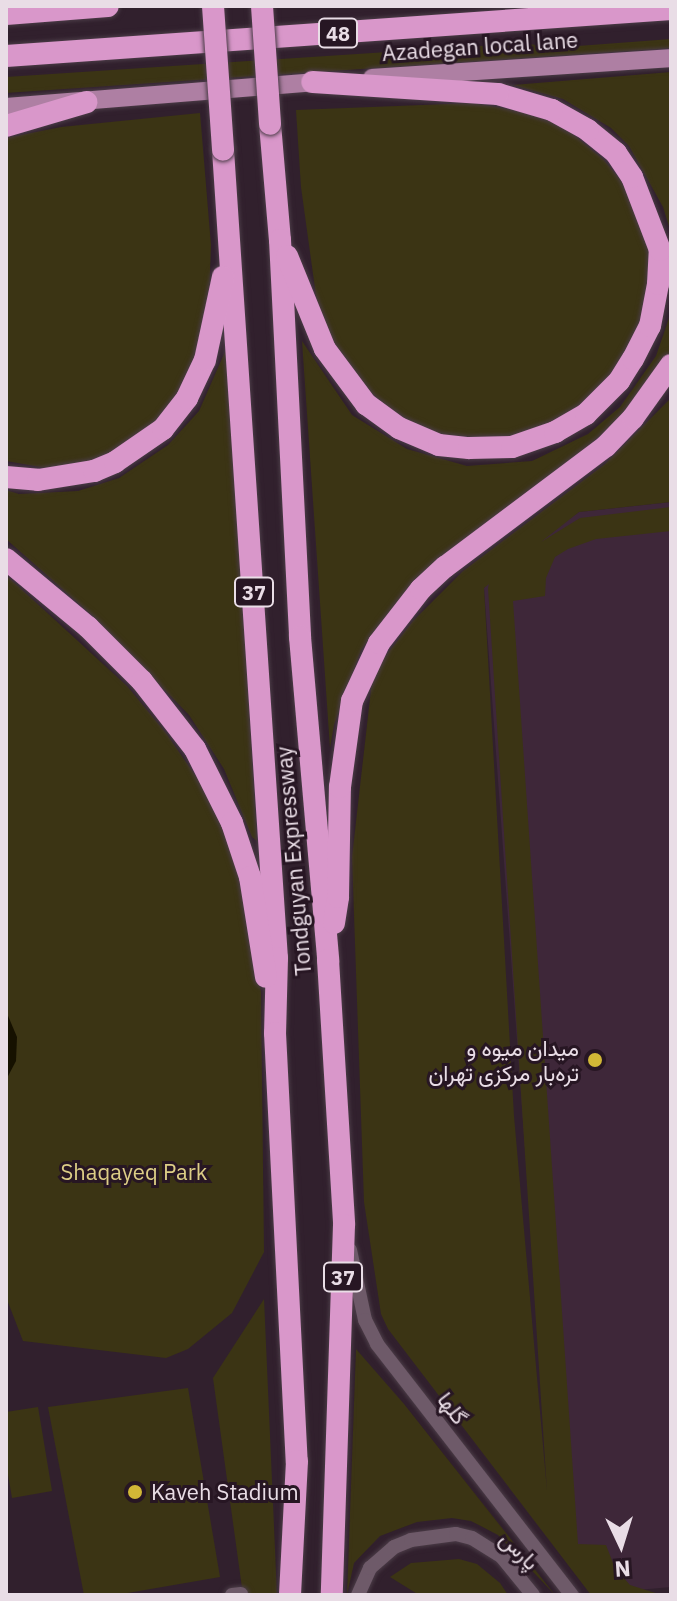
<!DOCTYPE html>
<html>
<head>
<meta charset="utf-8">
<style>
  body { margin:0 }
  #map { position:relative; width:677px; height:1601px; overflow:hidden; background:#31202d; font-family:"IBM Plex Sans",Vazirmatn,sans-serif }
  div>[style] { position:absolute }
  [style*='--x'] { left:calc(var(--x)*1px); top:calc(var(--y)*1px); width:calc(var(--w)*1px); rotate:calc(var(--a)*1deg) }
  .built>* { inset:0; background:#3e2739 }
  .green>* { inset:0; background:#3b3414 }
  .water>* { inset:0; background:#161100 }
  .roads { filter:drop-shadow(0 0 2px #4b3c47) drop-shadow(0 0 2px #4b3c47) }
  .minor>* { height:14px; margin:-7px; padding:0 7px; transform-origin:7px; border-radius:7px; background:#6e5a69 }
  .major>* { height:18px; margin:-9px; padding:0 9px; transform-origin:9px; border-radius:9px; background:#ae7fa3 }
  .highway>* { height:22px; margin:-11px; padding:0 11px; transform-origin:11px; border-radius:11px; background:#d997ca }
  .bridges { filter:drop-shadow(0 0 2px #4b3c47) drop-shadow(0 0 2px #4b3c47) }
  .highway-bridge>* { height:22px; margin:-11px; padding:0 11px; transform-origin:11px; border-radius:11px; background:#d997ca }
  .dots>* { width:22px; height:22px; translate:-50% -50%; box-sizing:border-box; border:4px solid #271623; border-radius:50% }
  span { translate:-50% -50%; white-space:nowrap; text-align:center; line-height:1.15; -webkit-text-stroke:6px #271623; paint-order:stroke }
  .shield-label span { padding:2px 6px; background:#271623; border:2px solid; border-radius:6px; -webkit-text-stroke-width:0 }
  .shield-label { font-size:20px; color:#e9dde6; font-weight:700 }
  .street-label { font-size:22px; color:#e9dde6 }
  .poi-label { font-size:22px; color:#e9dde6 }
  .right { translate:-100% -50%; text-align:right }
  .left { translate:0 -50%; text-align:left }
  .park-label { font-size:22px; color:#ddce86 }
  .frame { position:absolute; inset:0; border:8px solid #e9dde6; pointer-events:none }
  .north { position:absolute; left:581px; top:1505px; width:80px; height:80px; -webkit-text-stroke:6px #271623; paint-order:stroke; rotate:176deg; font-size:22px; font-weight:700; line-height:32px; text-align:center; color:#e9dde6 }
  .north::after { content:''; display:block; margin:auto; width:28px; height:36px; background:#e9dde6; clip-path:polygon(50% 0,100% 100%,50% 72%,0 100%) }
</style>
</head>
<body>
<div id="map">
  <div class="built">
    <i style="clip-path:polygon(671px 502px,671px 1587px,615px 1592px,553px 1532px,484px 588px,494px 572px,579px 512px)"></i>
  </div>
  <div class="green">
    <i style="clip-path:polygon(671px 39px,671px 48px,6px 93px,6px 77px,525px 43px,551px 48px)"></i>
    <i style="clip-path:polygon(671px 72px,671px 233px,663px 207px,629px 146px,611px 128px,563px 99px,513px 85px)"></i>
    <i style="clip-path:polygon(473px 103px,529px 113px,563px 126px,604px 160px,631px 193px,650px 251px,645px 309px,631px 349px,611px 382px,583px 408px,533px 432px,505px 439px,444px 435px,401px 419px,360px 383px,333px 348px,318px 310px,301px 187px,296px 110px)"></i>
    <i style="clip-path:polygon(200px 113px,211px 245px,209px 298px,202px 349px,179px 397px,143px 437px,91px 461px,46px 468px,6px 461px,6px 138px,61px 127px)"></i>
    <i style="clip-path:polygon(671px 312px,671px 352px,625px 414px,561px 469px,414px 580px,361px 650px,334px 725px,330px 748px,302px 341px,352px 415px,407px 449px,467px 466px,532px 461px,588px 434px,620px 407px,656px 356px)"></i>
    <i style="clip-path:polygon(227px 347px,257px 841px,252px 837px,224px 769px,189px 715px,94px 617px,6px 539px,6px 490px,19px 494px,78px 491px,119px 478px,168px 445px,199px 411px)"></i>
    <i style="clip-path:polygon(evenodd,671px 398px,671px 502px,579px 512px,541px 542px,580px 518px,671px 507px,671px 531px,596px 539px,568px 549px,555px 557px,546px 578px,545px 596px,513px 601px,578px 1544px,606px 1545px,615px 1568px,630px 1585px,662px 1595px,591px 1595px,388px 1329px,381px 1314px,364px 1202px,352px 857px,373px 672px,413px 621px,463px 571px,605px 464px,671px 398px,489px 584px,488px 588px,547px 1491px,514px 1116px,484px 588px,489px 584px)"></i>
    <i style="clip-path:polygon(6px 575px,127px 686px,166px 733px,228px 823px,261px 992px,264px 1252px,232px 1313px,188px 1349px,166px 1358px,23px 1341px,6px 1297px)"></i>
    <i style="clip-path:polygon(264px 1299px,277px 1595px,243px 1595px,213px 1378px)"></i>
    <i style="clip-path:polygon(356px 1349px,404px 1404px,555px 1595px,498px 1535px,471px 1521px,452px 1518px,417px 1522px,380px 1536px,354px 1563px,347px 1595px)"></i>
    <i style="clip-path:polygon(188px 1388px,220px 1577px,116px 1595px,84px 1595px,48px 1407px)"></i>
    <i style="clip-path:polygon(38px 1407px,52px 1491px,12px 1498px,6px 1463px,6px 1412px)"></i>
    <i style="clip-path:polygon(459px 1559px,477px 1564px,500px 1583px,508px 1595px,419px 1595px,390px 1577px,411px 1563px)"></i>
  </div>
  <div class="water">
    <i style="clip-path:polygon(6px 1011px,17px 1037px,16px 1061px,6px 1080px)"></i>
  </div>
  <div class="roads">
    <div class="minor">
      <i style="--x:350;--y:1250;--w:72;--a:77.9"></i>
      <i style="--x:365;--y:1320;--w:27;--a:63"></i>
      <i style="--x:377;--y:1344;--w:318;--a:52.2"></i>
      <i style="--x:232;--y:1595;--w:9;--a:-6"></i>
      <i style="--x:358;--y:1595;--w:30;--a:-66"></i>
      <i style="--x:370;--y:1568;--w:32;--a:-41"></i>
      <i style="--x:394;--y:1547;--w:18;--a:-22"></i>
      <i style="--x:411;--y:1540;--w:45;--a:-7.6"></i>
      <i style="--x:456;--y:1534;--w:16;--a:14"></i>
      <i style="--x:472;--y:1538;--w:36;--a:32"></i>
      <i style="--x:502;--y:1557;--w:49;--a:50.8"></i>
    </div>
    <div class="major">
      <i style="--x:372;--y:78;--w:300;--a:-3.8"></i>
      <i style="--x:6;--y:107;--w:321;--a:-4.6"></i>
    </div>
    <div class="highway">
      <i style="--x:6;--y:14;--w:102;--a:-4.5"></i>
      <i style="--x:6;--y:56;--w:667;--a:-4.04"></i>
      <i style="--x:270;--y:124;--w:116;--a:85.1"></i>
      <i style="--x:280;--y:240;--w:398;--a:87.1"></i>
      <i style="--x:300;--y:637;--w:324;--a:85"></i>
      <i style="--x:328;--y:960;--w:265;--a:86.5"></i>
      <i style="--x:344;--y:1225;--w:370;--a:91.9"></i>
      <i style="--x:6;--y:126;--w:84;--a:-16.5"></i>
      <i style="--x:223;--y:150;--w:810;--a:86.18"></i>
      <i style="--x:277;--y:958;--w:75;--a:91.5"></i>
      <i style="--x:275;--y:1033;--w:429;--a:87.1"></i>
      <i style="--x:297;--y:1461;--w:134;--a:93"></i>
      <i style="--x:287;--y:256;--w:100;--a:67.8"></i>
      <i style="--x:325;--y:349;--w:69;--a:53.3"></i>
      <i style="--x:366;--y:404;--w:41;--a:36"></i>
      <i style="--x:399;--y:428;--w:43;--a:23"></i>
      <i style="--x:439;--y:445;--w:30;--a:6"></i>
      <i style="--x:469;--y:448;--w:43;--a:-1.3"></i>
      <i style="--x:512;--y:447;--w:46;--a:-19.2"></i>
      <i style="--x:555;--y:432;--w:36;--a:-30"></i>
      <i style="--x:586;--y:414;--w:47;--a:-45"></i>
      <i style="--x:619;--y:381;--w:26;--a:-58"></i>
      <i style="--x:633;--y:359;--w:37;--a:-63"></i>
      <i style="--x:650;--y:326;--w:43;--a:-79.2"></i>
      <i style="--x:658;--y:284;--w:34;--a:-87"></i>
      <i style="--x:660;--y:250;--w:78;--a:-111"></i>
      <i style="--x:632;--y:177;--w:29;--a:-124"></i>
      <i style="--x:616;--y:153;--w:36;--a:-141"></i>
      <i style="--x:588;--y:130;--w:41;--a:-150.9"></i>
      <i style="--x:552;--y:110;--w:56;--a:-163.5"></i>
      <i style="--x:498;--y:94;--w:186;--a:-176.3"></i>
      <i style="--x:6;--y:477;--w:32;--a:5"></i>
      <i style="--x:38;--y:480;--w:57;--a:-9.1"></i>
      <i style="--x:94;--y:471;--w:23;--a:-23"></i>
      <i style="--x:115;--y:462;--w:58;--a:-34.5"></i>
      <i style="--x:163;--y:429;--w:39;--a:-52"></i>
      <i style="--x:187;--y:398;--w:42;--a:-64.7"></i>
      <i style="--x:205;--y:360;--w:85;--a:-77.8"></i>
      <i style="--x:6;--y:559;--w:107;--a:39.7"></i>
      <i style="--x:88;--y:627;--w:76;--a:45"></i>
      <i style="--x:142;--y:681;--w:86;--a:52.1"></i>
      <i style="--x:195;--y:749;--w:83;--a:63.4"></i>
      <i style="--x:232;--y:823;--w:57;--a:71.6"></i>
      <i style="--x:250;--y:877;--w:101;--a:80.9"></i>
      <i style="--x:334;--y:923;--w:26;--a:-81"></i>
      <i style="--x:338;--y:897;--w:110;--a:-89"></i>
      <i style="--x:340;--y:787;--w:87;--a:-82.1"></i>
      <i style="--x:352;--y:701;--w:64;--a:-65"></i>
      <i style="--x:379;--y:643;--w:68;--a:-52.1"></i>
      <i style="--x:421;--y:589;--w:33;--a:-43"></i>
      <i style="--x:445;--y:567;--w:201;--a:-36.9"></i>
      <i style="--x:606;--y:446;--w:39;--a:-46"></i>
      <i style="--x:633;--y:418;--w:65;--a:-54.4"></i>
    </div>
  </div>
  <div class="bridges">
    <div class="highway-bridge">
      <i style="--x:213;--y:6;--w:144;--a:86"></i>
      <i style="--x:262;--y:6;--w:118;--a:86.1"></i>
    </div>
  </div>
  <div class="dots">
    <i style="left:595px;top:1060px;background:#d1b736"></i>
    <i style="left:135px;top:1492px;background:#d1b736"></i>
  </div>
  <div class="shield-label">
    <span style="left:338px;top:33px">48</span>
    <span style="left:254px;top:592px">37</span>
    <span style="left:343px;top:1277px">37</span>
  </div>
  <div class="street-label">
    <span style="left:480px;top:46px;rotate:-4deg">Azadegan local lane</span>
    <span style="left:293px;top:861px;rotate:-95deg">Tondguyan Expressway</span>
    <span style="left:453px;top:1408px;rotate:53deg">گلها</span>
    <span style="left:520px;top:1550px;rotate:45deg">پارس</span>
  </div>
  <div class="poi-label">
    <span class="right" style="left:579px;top:1060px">میدان میوه و<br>تره‌بار مرکزی تهران</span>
    <span class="left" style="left:151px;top:1492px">Kaveh Stadium</span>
  </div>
  <div class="park-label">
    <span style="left:134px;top:1172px">Shaqayeq Park</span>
  </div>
  <div class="frame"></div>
  <div class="north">N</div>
</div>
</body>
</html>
